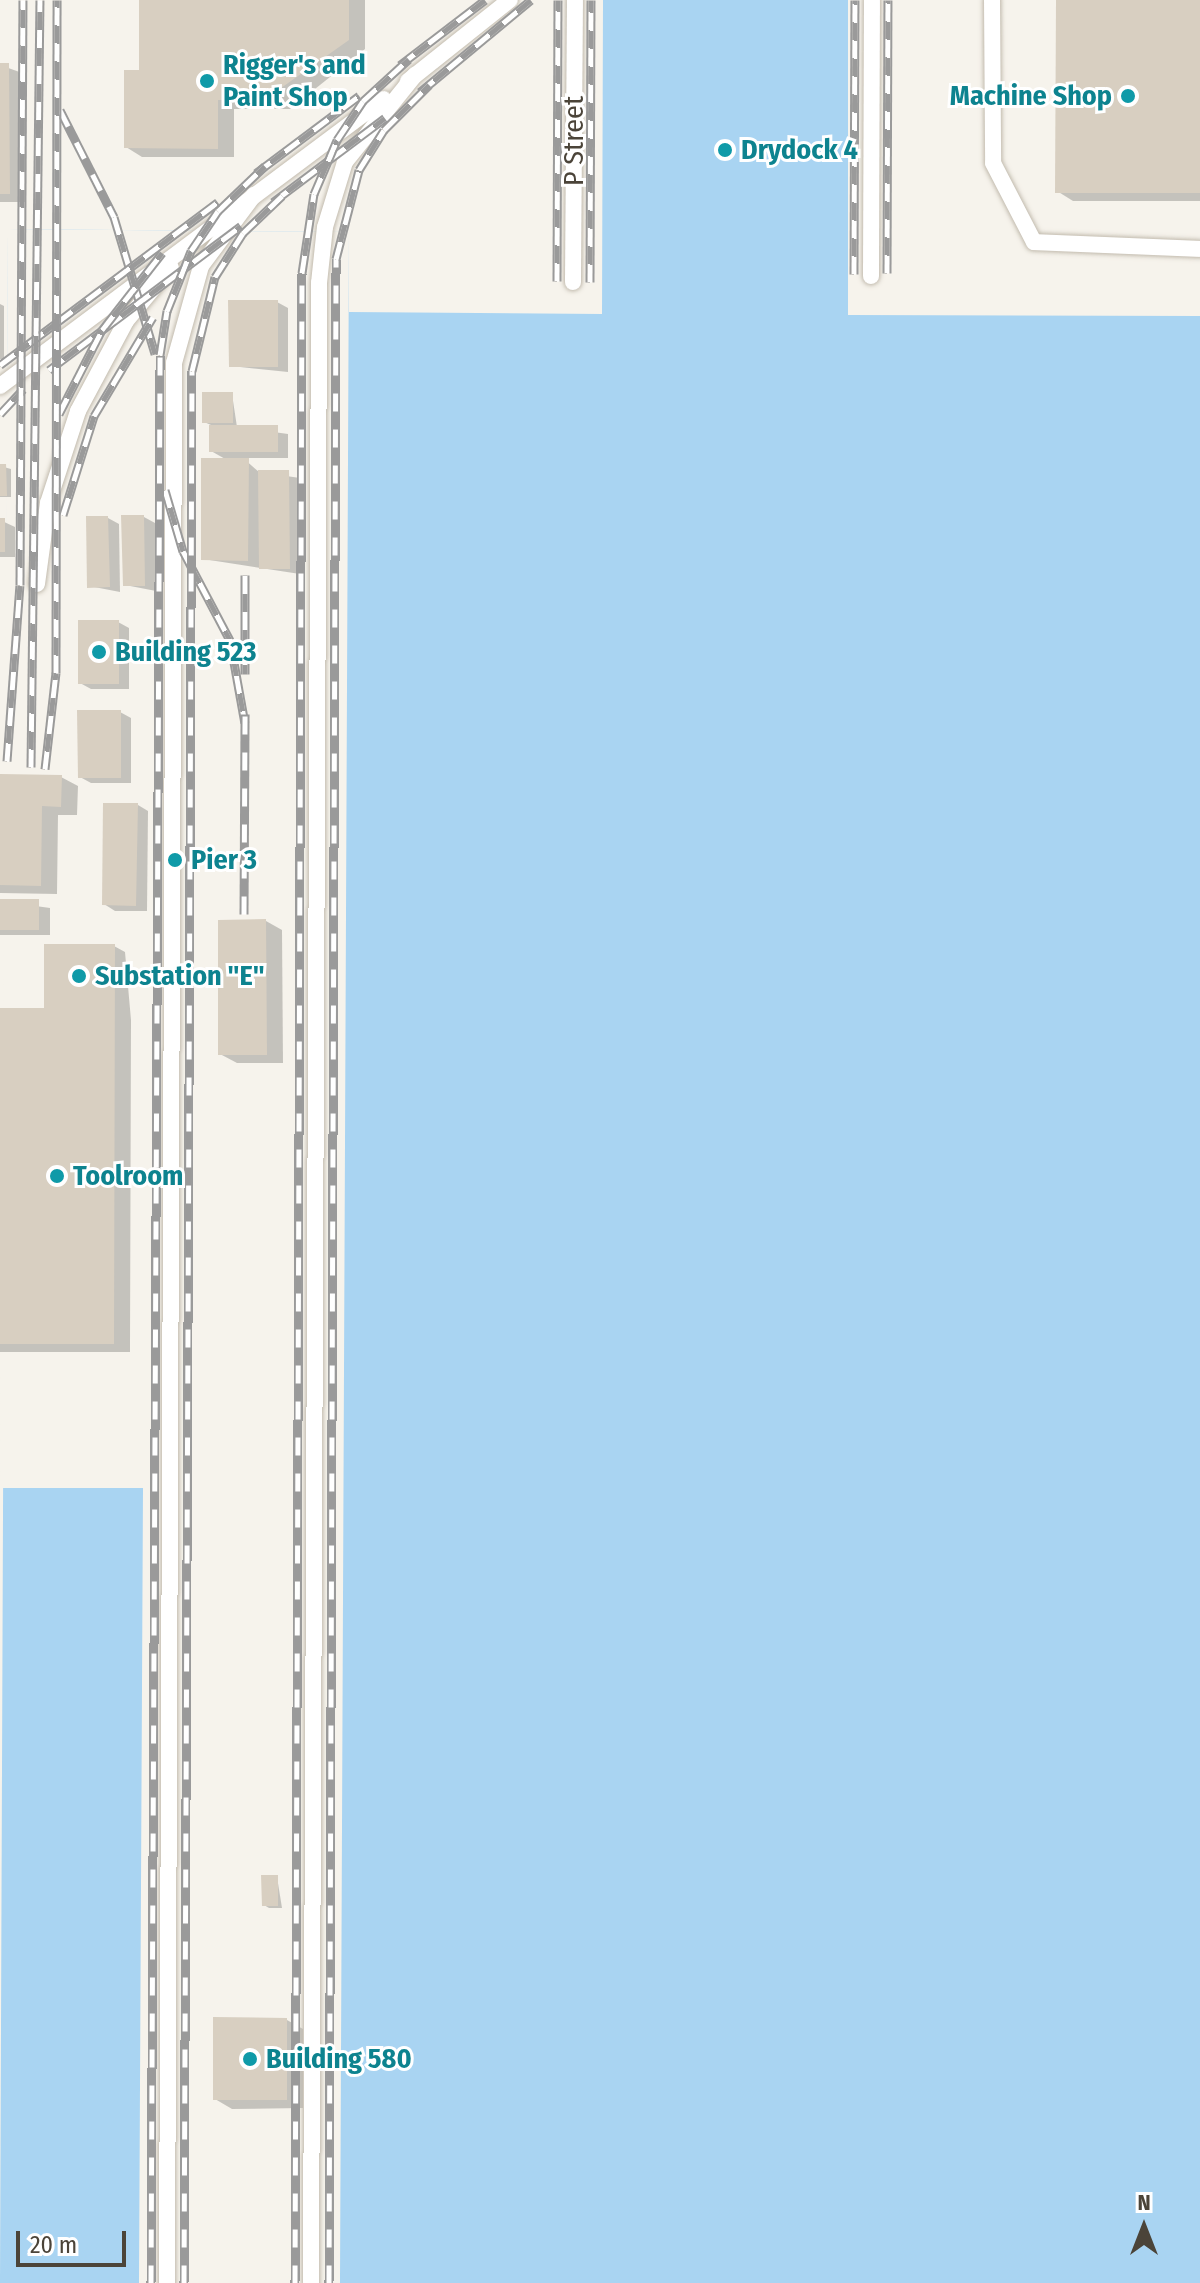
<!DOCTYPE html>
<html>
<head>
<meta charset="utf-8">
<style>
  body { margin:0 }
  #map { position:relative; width:1200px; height:2283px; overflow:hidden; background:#f6f3ec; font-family:"Fira Sans Condensed",sans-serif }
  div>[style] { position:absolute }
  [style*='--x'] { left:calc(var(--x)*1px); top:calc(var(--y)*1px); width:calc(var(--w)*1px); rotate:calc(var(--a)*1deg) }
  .water>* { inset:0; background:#a9d4f2 }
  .pier>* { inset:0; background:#f6f3ec }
  .shadow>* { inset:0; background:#0003 }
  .building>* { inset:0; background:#d8cfc1 }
  .roads { filter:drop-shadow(0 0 2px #c2bbae) drop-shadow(0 0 2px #c2bbae) }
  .lane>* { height:16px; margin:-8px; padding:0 8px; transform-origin:8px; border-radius:8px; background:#fff }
  .rail>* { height:9px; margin-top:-4.5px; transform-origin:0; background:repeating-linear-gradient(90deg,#fff 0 18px,#9a9a9a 0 36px); box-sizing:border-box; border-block:2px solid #9a9a9a }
  .dots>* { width:22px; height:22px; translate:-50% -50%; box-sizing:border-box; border:4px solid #fff; border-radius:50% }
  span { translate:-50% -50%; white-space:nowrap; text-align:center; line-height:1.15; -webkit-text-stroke:6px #fff; paint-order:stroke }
  .culture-label { font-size:28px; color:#0d838f; font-weight:700 }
  .left { translate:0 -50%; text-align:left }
  .right { translate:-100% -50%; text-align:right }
  .street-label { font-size:28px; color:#4b4439 }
  .north { position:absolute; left:1104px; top:2187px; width:80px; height:80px; -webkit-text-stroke:6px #fff; paint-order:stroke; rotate:0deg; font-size:22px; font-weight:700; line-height:32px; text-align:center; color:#4b4439 }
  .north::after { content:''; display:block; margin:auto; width:28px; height:36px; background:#4b4439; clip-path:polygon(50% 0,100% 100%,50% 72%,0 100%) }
  .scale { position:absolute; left:16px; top:2231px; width:110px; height:36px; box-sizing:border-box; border:4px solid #4b4439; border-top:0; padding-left:10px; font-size:24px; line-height:28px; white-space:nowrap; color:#4b4439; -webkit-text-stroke:6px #fff; paint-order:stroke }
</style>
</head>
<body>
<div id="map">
  <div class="water">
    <i style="clip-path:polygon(603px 0,848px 0,848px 315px,1200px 316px,1200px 2283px,0 2283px,8px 229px,349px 232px,349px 312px,602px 314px)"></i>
  </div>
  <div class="pier">
    <i style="clip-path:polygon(8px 229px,349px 232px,340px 2283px,139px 2283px,143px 1488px,0 1488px)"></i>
  </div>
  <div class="shadow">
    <i style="clip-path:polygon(141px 0,365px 0,365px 49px,290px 109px,234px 109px,234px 157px,142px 157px,126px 147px,141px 72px)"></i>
    <i style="clip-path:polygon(1058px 0,1200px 0,1200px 201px,1073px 201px,1057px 191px)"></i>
    <i style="clip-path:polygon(0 65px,25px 74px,26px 202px,0 202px)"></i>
    <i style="clip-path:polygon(277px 302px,288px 308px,288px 372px,231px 366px)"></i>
    <i style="clip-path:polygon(0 304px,4px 306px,4px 359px,0 359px)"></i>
    <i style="clip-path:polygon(232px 394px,237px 427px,288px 434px,288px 458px,243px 458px,259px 472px,300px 478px,300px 574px,203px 559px,227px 460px,211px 451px,211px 425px,204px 422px)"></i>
    <i style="clip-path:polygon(0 466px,11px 469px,11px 497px,0 497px)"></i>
    <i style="clip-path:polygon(144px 517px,155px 523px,156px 591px,125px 585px)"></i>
    <i style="clip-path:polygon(108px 518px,119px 524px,120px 592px,89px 586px)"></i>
    <i style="clip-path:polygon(0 520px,15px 527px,15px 557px,0 557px)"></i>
    <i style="clip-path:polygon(118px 622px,129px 628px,129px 689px,91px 689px,80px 683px)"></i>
    <i style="clip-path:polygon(120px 712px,131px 718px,131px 783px,91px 783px,80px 777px)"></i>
    <i style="clip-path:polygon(0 776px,61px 777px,78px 786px,77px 815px,58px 815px,57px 894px,0 893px)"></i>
    <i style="clip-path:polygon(138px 805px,148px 811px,147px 911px,115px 911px,104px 904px)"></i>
    <i style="clip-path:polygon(0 901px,50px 908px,50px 935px,0 935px)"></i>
    <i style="clip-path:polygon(266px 921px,282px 930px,283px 1063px,237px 1063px,220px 1054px)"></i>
    <i style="clip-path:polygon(114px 946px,125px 952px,131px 1020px,130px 1352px,0 1352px,0 1010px,46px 1010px)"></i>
    <i style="clip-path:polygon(277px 1877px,282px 1908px,269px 1908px,264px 1905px)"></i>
    <i style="clip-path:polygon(287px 2020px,303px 2029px,303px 2108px,232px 2109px,215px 2099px)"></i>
  </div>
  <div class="building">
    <i style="clip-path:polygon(139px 0,349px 0,349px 40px,274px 93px,274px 100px,218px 100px,218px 149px,124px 148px,124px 70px,139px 70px)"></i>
    <i style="clip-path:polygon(1056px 0,1200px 0,1200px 193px,1055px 193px)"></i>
    <i style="clip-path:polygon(0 63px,9px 63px,10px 194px,0 194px)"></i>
    <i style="clip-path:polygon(228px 300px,278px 300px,278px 367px,229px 367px)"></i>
    <i style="clip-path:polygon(202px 392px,233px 392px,233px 423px,202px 423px)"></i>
    <i style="clip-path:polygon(209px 425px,278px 425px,278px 452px,209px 452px)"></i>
    <i style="clip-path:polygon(201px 458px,249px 458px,248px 561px,201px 560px)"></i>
    <i style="clip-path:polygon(0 464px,6px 464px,7px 496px,0 496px)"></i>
    <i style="clip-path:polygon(258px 470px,289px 470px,290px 569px,259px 569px)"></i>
    <i style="clip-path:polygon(121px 515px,144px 515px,145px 586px,123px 586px)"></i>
    <i style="clip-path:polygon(86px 516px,108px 516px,110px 587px,87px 588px)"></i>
    <i style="clip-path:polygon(0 518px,5px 518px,5px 552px,0 552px)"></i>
    <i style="clip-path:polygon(78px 620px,119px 620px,119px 684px,78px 684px)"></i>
    <i style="clip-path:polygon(77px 710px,121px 710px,121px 778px,78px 778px)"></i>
    <i style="clip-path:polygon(0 774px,62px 775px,61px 807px,42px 806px,41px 886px,0 885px)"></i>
    <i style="clip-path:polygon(103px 803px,138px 803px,136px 906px,102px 905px)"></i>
    <i style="clip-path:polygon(0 899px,39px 899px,39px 930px,0 930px)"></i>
    <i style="clip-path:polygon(266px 919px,267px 1055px,218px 1055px,218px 920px)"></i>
    <i style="clip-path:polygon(44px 944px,115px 944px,114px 1344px,0 1344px,0 1008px,44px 1008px)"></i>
    <i style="clip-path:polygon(261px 1875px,278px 1875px,278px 1906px,262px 1906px)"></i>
    <i style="clip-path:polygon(213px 2017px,287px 2018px,287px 2100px,213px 2100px)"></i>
  </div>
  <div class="roads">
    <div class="lane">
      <i style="--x:992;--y:0;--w:163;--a:89.6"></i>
      <i style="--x:993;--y:163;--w:89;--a:62.6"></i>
      <i style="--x:1034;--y:242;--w:166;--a:2.4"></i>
      <i style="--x:408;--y:81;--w:130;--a:-38.5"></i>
      <i style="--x:871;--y:276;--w:276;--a:-89.8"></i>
      <i style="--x:573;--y:282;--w:282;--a:-89.6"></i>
      <i style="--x:0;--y:386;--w:479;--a:-36.8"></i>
      <i style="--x:37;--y:584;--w:82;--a:-82.3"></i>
      <i style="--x:48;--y:503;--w:97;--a:-71.9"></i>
      <i style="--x:78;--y:411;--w:102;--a:-61.9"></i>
      <i style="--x:126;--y:321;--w:70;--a:-50.2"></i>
      <i style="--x:167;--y:2283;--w:1920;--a:-89.79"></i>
      <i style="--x:174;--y:363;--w:101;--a:-74.4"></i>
      <i style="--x:201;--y:266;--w:89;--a:-53.3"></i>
      <i style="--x:311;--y:2283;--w:2000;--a:-89.77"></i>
      <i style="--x:319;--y:283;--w:56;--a:-83.9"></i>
      <i style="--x:325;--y:227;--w:68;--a:-72.9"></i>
      <i style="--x:345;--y:162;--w:112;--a:-51.2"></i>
    </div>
  </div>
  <div class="rail">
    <i style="--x:400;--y:65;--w:107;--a:-37.4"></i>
    <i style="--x:420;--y:92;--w:144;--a:-39.7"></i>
    <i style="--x:60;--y:110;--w:120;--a:63.2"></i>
    <i style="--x:114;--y:217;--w:143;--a:73.3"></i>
    <i style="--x:256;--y:173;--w:129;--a:-36.8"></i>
    <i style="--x:273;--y:202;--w:140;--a:-36.9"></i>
    <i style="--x:887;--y:273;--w:273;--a:-89.8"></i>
    <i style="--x:854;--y:274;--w:274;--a:-89.8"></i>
    <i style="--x:557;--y:281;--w:281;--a:-89.8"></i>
    <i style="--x:590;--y:282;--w:282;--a:-89.8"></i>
    <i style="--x:0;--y:365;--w:272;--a:-36.8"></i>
    <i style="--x:49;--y:370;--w:240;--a:-36.9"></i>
    <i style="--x:0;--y:414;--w:34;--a:-47"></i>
    <i style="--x:59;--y:414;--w:94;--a:-62.9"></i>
    <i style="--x:102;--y:330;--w:98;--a:-52.1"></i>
    <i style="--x:165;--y:490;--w:64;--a:73.6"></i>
    <i style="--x:183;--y:551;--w:101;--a:62.2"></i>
    <i style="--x:230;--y:640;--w:84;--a:79.8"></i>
    <i style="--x:63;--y:515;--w:104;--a:-72.6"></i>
    <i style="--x:94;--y:416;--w:115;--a:-59.2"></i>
    <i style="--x:245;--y:575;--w:99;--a:90"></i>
    <i style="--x:7;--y:761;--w:176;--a:-85.8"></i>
    <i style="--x:20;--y:585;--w:585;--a:-89.71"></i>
    <i style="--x:31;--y:767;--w:767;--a:-89.33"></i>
    <i style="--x:45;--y:769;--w:97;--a:-83.5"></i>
    <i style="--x:56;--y:673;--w:673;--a:-89.91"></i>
    <i style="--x:244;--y:914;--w:200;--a:-89.7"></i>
    <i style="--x:151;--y:2283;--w:1928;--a:-89.73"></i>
    <i style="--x:160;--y:355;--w:45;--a:-81"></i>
    <i style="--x:167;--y:311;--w:65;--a:-68.2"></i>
    <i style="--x:191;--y:251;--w:48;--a:-56"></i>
    <i style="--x:218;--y:211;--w:65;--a:-43.8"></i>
    <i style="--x:184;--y:2283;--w:1912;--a:-89.76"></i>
    <i style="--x:192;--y:371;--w:97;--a:-76.3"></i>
    <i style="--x:215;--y:277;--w:52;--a:-57.5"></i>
    <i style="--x:243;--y:233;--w:54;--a:-43.5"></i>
    <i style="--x:295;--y:2283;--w:2010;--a:-89.8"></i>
    <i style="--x:302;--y:273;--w:80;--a:-81.4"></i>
    <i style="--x:314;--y:194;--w:59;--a:-66.9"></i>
    <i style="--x:337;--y:140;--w:47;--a:-56.3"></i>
    <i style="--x:363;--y:101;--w:62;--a:-42.4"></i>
    <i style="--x:329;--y:2283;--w:2024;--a:-89.8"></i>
    <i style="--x:336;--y:259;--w:92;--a:-75.5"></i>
    <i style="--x:359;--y:170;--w:47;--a:-58"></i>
    <i style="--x:384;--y:130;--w:64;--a:-45"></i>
  </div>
  <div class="dots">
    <i style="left:207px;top:81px;background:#0f9aa8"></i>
    <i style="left:1128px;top:96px;background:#0f9aa8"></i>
    <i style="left:725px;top:150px;background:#0f9aa8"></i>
    <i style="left:99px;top:652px;background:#0f9aa8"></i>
    <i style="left:175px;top:860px;background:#0f9aa8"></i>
    <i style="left:79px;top:976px;background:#0f9aa8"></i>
    <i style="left:57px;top:1176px;background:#0f9aa8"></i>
    <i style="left:250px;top:2059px;background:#0f9aa8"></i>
  </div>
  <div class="culture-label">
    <span class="left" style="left:223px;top:81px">Rigger's and<br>Paint Shop</span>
    <span class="right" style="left:1112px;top:96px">Machine Shop</span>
    <span class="left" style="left:741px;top:150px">Drydock 4</span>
    <span class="left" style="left:115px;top:652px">Building 523</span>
    <span class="left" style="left:191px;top:860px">Pier 3</span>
    <span class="left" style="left:95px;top:976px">Substation "E"</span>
    <span class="left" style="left:73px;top:1176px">Toolroom</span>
    <span class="left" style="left:266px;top:2059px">Building 580</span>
  </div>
  <div class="street-label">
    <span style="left:574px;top:141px;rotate:-90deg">P Street</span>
  </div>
  <div class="north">N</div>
  <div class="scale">20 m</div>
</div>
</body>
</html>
